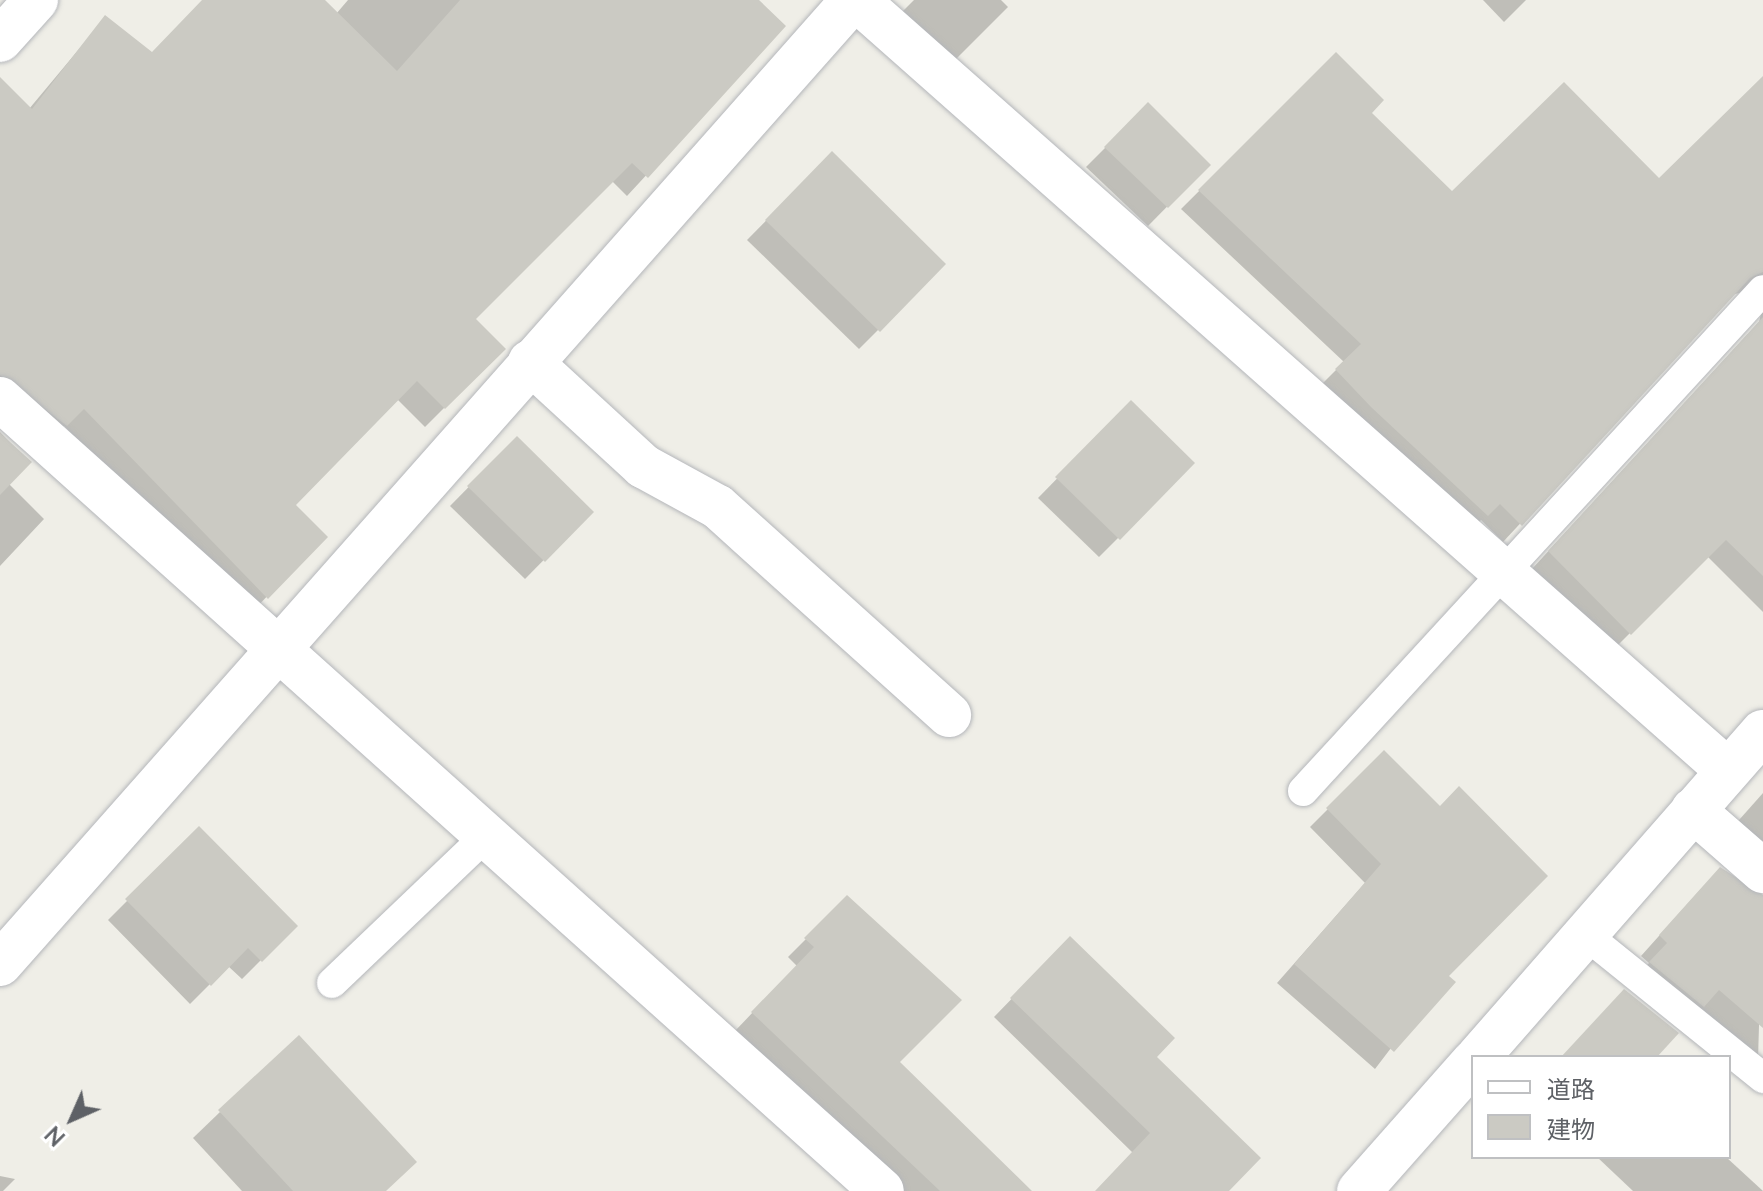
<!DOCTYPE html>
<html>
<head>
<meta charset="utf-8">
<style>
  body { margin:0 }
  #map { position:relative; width:1763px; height:1191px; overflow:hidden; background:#efeee7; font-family:Lato,"Noto Sans JP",sans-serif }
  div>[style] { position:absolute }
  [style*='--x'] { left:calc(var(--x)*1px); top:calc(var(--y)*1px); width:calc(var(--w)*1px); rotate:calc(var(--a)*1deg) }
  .shadow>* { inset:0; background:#0003 }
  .building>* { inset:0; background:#cbcac3 }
  .roads { filter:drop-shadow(0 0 2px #b4b6ba) drop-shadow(0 0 2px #b4b6ba) }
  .service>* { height:30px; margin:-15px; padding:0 15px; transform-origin:15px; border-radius:15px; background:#fff }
  .minor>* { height:44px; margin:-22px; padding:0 22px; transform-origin:22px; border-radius:22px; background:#fff }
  span { translate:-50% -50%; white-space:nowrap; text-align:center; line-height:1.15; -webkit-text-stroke:6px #fff; paint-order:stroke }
  .legend { position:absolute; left:1471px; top:1055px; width:260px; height:104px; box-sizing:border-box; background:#fff; border:2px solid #bfc0c2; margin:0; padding:10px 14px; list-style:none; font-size:24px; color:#5e6166 }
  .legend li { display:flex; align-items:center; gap:16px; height:40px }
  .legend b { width:40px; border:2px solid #bfc0c2 }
  .north { position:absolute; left:32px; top:1079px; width:80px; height:80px; -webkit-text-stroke:6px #fff; paint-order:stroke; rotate:225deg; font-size:22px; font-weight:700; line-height:32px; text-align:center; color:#5e6166 }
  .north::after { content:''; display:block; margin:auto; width:28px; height:36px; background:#5e6166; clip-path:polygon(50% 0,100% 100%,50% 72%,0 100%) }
</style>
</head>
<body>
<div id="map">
  <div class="shadow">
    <i style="clip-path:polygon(205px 0,322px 0,336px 14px,348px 0,756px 0,784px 26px,627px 196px,612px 181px,473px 319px,503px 349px,425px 427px,397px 399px,293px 505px,325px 537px,247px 617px,64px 426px,47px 443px,0 405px,0 83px,29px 109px,105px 18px,152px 54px)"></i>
    <i style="clip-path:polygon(914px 0,1001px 0,1008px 7px,944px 71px,893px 21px)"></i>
    <i style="clip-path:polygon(1483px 0,1526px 0,1504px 22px)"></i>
    <i style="clip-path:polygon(1336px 55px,1369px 113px,1452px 194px,1659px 181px,1763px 79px,1763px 304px,1749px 290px,1732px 295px,1503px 542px,1481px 520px,1469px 532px,1318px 388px,1344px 362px,1181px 209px)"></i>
    <i style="clip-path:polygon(1148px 105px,1208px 165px,1148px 226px,1086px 167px)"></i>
    <i style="clip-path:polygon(832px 154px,944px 264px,859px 349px,747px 240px)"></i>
    <i style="clip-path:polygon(1763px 305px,1763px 612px,1707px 556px,1612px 651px,1531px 570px,1759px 322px)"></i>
    <i style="clip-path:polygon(1131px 403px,1193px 463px,1099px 557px,1038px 498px)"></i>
    <i style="clip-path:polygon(0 432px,29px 462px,8px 483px,44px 519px,0 566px)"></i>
    <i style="clip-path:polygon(517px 438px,591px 512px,525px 579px,450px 506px)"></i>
    <i style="clip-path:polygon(1384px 753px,1440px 808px,1446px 976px,1375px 1069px,1277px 983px,1365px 883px,1310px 827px)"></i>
    <i style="clip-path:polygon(1763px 793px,1763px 877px,1731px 829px)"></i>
    <i style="clip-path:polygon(199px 829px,295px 926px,242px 979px,228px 966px,190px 1004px,108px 920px)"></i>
    <i style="clip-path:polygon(1701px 889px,1763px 895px,1758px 1059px,1631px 983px,1649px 963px,1641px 956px)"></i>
    <i style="clip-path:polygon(847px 898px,897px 1062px,1029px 1191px,900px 1191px,735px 1031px,797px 966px,788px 957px)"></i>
    <i style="clip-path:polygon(1070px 939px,1154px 1057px,1229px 1191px,1097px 1191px,1133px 1153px,994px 1017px)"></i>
    <i style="clip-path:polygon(220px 1112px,385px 1191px,242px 1191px,193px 1138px)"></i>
    <i style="clip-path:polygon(1597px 1157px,1726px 1157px,1763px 1191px,1633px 1191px)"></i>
    <i style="clip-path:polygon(0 1176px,15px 1179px,3px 1191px,0 1191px)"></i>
  </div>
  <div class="building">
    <i style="clip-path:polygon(202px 0,325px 0,397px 71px,460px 0,759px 0,786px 26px,648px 178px,632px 163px,476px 319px,506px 349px,445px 409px,417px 381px,296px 505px,328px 537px,268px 599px,84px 409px,67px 426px,0 375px,0 77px,32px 109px,105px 15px,152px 52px)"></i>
    <i style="clip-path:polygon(1336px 52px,1384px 100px,1372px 113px,1452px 191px,1564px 82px,1659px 178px,1763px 76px,1763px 272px,1750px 278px,1522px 526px,1500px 504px,1488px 516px,1371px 407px,1335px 369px,1361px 344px,1198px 190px)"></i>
    <i style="clip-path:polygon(1148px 102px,1211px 165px,1168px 208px,1104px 147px)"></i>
    <i style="clip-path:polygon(832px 151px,946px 264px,880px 332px,765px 220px)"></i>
    <i style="clip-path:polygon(1763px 317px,1763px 576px,1726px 540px,1631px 635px,1548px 551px)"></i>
    <i style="clip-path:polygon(1131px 400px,1195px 463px,1120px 540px,1055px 477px)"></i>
    <i style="clip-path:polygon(0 433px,32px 462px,0 495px)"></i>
    <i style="clip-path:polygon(517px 436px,594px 512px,545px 562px,467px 486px)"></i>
    <i style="clip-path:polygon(1384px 750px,1440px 806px,1459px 786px,1548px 876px,1449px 976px,1456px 982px,1394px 1052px,1294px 964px,1381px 864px,1326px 808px)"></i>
    <i style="clip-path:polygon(199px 826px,298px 926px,262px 962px,248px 948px,211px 986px,125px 899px)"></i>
    <i style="clip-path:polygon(1720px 867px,1763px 895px,1763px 1028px,1719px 990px,1704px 1007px,1649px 962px,1667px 943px,1659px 935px)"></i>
    <i style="clip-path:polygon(847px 895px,962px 1000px,900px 1062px,1032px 1191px,940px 1191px,751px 1012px,814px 947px,804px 938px)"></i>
    <i style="clip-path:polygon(1070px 936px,1175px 1038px,1157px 1057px,1261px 1158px,1229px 1191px,1095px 1191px,1150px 1133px,1010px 998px)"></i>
    <i style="clip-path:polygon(1624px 989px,1679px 1033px,1657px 1057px,1561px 1057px)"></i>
    <i style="clip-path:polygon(299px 1035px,417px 1162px,386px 1191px,293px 1191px,218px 1110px)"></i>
  </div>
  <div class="roads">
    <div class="service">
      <i style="--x:1303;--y:791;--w:680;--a:-47.44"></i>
      <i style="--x:1586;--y:935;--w:228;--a:38.9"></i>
      <i style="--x:332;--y:983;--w:214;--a:-43.7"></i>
    </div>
    <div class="minor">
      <i style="--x:857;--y:0;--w:1163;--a:41.51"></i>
      <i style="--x:0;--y:40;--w:54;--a:-48"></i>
      <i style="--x:530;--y:362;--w:154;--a:42.6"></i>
      <i style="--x:643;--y:466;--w:85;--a:28.7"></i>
      <i style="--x:718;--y:507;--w:311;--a:42"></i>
      <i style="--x:0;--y:399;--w:1185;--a:41.92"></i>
      <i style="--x:1693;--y:810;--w:93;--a:41.1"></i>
      <i style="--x:0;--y:964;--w:1287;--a:-48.5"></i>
      <i style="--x:1478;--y:1057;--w:432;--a:-48.8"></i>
      <i style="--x:1359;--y:1191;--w:172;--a:-48.5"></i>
    </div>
  </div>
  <ul class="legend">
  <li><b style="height:10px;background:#fff"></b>道路</li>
  <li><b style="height:22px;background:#cbcac3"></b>建物</li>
  </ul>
  <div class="north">N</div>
</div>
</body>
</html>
